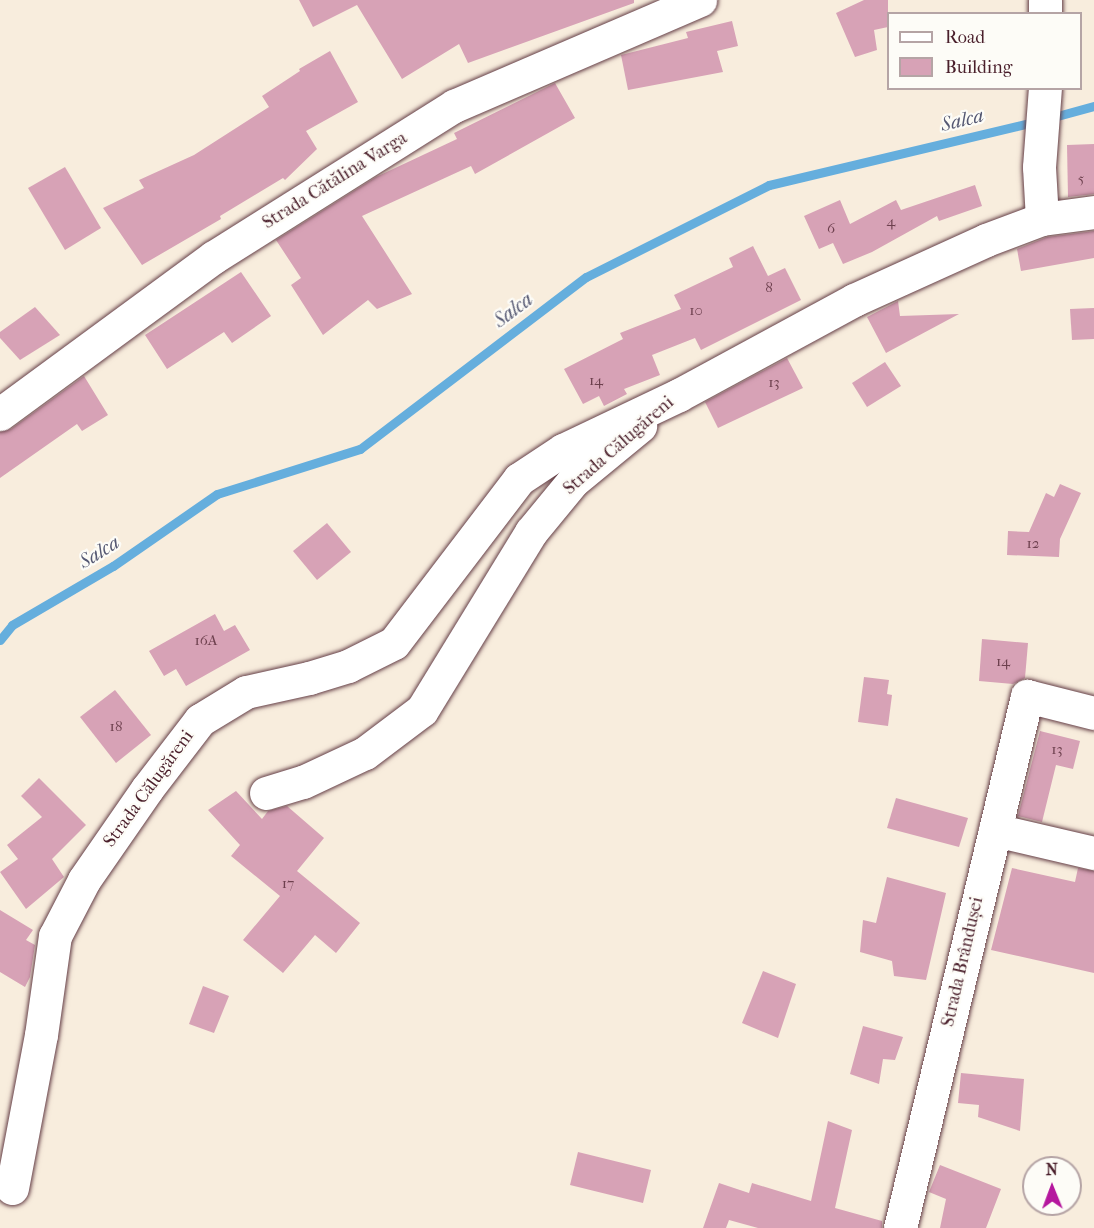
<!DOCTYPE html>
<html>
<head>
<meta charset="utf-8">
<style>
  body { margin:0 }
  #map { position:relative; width:1094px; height:1228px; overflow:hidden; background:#f8eddd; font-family:"IM FELL French Canon",serif }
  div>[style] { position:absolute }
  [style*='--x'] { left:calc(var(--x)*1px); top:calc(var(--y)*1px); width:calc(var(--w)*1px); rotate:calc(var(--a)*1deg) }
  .stream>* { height:9px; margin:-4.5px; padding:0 4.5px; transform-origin:4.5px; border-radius:4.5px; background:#65aedd }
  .building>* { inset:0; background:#d7a2b6 }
  .roads { filter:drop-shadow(0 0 2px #643e46) drop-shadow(0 0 2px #643e46) }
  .minor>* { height:33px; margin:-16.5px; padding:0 16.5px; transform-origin:16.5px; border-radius:16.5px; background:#fff }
  .secondary>* { height:33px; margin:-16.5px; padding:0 16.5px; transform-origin:16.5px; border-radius:16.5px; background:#fff }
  span { translate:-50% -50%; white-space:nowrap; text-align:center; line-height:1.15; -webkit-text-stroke:4.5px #fdfcf7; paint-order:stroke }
  .number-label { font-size:15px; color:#6d404e }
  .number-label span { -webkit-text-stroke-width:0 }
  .street-label { font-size:18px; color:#4a1f2b }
  .water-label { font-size:20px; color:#555872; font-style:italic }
  .legend { position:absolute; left:887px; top:12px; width:195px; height:78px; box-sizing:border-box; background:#fdfcf7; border:2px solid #b5a4a5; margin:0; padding:8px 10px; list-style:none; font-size:18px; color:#4a1f2b }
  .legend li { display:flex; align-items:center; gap:12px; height:30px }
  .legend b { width:30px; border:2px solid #b5a4a5 }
  .north { position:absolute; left:1022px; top:1156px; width:60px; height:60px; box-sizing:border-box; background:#fdfcf7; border:2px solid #b5a4a5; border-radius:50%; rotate:359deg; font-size:16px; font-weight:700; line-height:24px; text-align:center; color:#4a1f2b }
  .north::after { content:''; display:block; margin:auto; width:21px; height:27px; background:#b5179e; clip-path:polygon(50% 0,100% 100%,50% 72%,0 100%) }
</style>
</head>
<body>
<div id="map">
  <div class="stream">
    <i style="--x:1050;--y:118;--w:46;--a:-15.3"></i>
    <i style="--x:0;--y:640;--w:19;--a:-51"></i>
    <i style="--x:12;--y:625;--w:117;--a:-30.3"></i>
    <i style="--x:113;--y:566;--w:126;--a:-34.7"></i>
    <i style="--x:217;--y:494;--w:150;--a:-17.5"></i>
    <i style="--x:360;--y:449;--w:284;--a:-37.3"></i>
    <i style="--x:586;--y:277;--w:205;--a:-26.7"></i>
    <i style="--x:769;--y:185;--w:276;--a:-13.4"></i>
  </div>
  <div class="building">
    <i style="clip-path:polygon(299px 0,634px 0,634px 3px,468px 63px,459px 44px,402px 79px,357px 5px,313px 27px)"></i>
    <i style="clip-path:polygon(864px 0,888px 0,888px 27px,874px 30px,877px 50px,855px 57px,836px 13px)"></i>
    <i style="clip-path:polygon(732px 21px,738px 46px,717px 51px,723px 72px,628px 90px,621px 55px,688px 38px,686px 32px)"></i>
    <i style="clip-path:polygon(330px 51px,358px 102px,306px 131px,317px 149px,285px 180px,283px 178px,220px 216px,221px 219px,142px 265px,103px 208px,144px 188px,139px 180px,194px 155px,269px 107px,262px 96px,300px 71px,299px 69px)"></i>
    <i style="clip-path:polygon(555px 83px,575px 118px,475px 174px,471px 166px,362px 216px,412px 294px,377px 309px,368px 300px,323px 335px,291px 285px,301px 278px,276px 240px,376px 177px,457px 139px,454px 133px)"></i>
    <i style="clip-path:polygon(1094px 144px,1094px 194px,1068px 197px,1067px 145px)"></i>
    <i style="clip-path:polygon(65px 167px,101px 228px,65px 250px,28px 188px)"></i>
    <i style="clip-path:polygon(975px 185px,982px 206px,939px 221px,937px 216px,872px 252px,843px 264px,833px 243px,819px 249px,804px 216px,840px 200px,850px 224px,896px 200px,901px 210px)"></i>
    <i style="clip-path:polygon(1094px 231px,1094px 258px,1021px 271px,1017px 249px,1047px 237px)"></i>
    <i style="clip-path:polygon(753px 246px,768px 276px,785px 268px,801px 300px,701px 350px,695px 338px,652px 355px,660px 375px,624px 389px,627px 394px,604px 406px,599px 396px,583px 404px,564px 369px,623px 339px,620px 333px,681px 309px,674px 295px,733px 267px,729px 258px)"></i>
    <i style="clip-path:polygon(241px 272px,271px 316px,232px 343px,224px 332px,167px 369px,145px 335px)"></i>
    <i style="clip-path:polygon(898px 301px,900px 316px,959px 314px,886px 353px,867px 317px)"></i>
    <i style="clip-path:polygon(35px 307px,60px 335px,20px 360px,0 338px,0 332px)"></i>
    <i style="clip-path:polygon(1094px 308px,1094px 339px,1072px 340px,1070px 309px)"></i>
    <i style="clip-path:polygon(787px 358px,803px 388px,718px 428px,705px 402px)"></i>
    <i style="clip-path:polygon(885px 362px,901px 386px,867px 407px,852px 383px)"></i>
    <i style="clip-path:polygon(84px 376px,108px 415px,82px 431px,77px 424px,0 478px,0 432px,11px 429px)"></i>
    <i style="clip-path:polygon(1060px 484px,1081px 493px,1060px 539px,1059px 557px,1007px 555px,1008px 531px,1029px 532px,1046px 493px,1054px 497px)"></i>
    <i style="clip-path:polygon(327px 523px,351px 552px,317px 580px,293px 551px)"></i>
    <i style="clip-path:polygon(215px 614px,224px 631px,235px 625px,250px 650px,186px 686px,176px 669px,164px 676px,149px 651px)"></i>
    <i style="clip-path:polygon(982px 639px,1028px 643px,1025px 678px,1013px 684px,979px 681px)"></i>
    <i style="clip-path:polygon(864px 677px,889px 680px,887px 694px,892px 695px,888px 726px,858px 722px)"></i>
    <i style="clip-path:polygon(115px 690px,151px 735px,116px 763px,80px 717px)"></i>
    <i style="clip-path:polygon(1040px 731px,1080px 741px,1073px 769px,1056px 765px,1042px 822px,1018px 816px)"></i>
    <i style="clip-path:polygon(39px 778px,86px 825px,52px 859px,64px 877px,26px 909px,0 872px,18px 859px,7px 845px,42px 817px,21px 796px)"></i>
    <i style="clip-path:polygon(236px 791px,262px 819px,268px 811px,287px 806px,324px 838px,297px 871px,360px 923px,336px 953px,315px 935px,283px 973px,243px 940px,280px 896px,231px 856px,240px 845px,208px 810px)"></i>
    <i style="clip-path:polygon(896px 798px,968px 818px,959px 847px,887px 828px)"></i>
    <i style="clip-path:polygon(1012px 868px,1075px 882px,1078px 868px,1094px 871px,1094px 973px,991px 950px)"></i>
    <i style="clip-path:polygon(887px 877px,946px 893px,926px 980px,894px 976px,892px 961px,860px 952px,863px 920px,876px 923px)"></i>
    <i style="clip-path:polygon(0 910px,33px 930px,26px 940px,35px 945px,30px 977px,25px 987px,0 972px)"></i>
    <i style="clip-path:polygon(763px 971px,796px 984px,778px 1038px,742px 1023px)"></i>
    <i style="clip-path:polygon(203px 986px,229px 996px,214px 1033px,189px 1024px)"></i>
    <i style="clip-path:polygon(863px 1026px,903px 1037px,895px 1060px,883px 1059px,879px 1084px,850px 1074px)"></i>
    <i style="clip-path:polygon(961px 1073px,1024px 1079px,1020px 1131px,978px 1117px,979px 1105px,958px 1103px)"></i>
    <i style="clip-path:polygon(828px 1121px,852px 1130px,835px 1208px,882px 1221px,882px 1228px,758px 1228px,729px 1220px,726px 1228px,703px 1228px,719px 1183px,749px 1193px,752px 1183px,811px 1201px)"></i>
    <i style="clip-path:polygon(578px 1152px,651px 1170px,643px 1203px,570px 1185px)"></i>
    <i style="clip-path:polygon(940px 1165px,1001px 1189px,986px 1228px,940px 1228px,946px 1199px,929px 1192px)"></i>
  </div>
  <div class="roads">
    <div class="minor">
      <i style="--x:1045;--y:0;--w:14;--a:90"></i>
      <i style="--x:1042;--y:219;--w:52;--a:-93.3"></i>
      <i style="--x:1039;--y:167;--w:79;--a:-85.7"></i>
      <i style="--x:266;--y:793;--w:39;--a:-17"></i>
      <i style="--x:303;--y:782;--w:68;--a:-25.1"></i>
      <i style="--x:365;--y:753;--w:71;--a:-37"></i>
      <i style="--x:422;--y:710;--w:209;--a:-58.5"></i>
      <i style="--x:531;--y:532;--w:66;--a:-50.5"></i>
      <i style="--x:573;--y:481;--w:87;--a:-39.4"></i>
      <i style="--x:995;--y:830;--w:102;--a:13.1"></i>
      <i style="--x:12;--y:1188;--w:156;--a:-79.3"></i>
      <i style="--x:41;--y:1035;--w:100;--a:-82"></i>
      <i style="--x:55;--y:936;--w:63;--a:-62.6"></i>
      <i style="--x:84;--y:880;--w:111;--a:-55.3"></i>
      <i style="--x:147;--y:789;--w:87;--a:-52.5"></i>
      <i style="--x:200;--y:720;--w:54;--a:-31.3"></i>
      <i style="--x:246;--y:692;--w:65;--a:-12.5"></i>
      <i style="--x:309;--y:678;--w:41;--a:-17.1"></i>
      <i style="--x:348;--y:666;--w:51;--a:-26.6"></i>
      <i style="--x:394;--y:643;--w:206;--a:-52.7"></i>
      <i style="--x:519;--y:479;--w:53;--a:-33.4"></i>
      <i style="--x:563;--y:450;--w:128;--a:-25.4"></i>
      <i style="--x:679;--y:395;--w:199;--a:-28.5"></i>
      <i style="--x:854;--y:300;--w:145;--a:-24.4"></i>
      <i style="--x:986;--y:240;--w:60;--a:-20.6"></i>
      <i style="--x:1042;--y:219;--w:52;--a:-7.7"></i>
      <i style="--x:900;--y:1228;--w:547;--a:-76.57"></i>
      <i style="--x:1027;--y:696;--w:69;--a:14.2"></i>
    </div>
    <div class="secondary">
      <i style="--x:0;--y:414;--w:265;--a:-36.3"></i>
      <i style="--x:214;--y:257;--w:284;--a:-32.2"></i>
      <i style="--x:454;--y:106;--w:268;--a:-23.3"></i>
    </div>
  </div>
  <div class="number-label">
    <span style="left:1081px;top:179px">5</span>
    <span style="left:891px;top:222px">4</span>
    <span style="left:831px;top:229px">6</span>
    <span style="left:769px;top:288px">8</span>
    <span style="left:696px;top:311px">10</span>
    <span style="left:596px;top:381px">14</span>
    <span style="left:774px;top:383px">13</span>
    <span style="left:1033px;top:544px">12</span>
    <span style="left:206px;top:641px">16A</span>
    <span style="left:1003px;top:662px">14</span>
    <span style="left:116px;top:727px">18</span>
    <span style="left:1057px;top:750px">13</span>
    <span style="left:288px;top:884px">17</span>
  </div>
  <div class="street-label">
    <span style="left:335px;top:181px;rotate:-32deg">Strada Cătălina Varga</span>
    <span style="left:619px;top:446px;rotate:-41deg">Strada Călugăreni</span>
    <span style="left:149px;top:789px;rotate:-54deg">Strada Călugăreni</span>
    <span style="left:963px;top:962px;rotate:-77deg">Strada Brândușei</span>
  </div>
  <div class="water-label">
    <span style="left:962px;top:120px;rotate:-14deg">Salca</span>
    <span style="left:513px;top:310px;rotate:-37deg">Salca</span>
    <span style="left:99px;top:552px;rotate:-32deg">Salca</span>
  </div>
  <ul class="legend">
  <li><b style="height:8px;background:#fff"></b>Road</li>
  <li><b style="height:16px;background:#d7a2b6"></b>Building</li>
  </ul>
  <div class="north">N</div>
</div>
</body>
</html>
